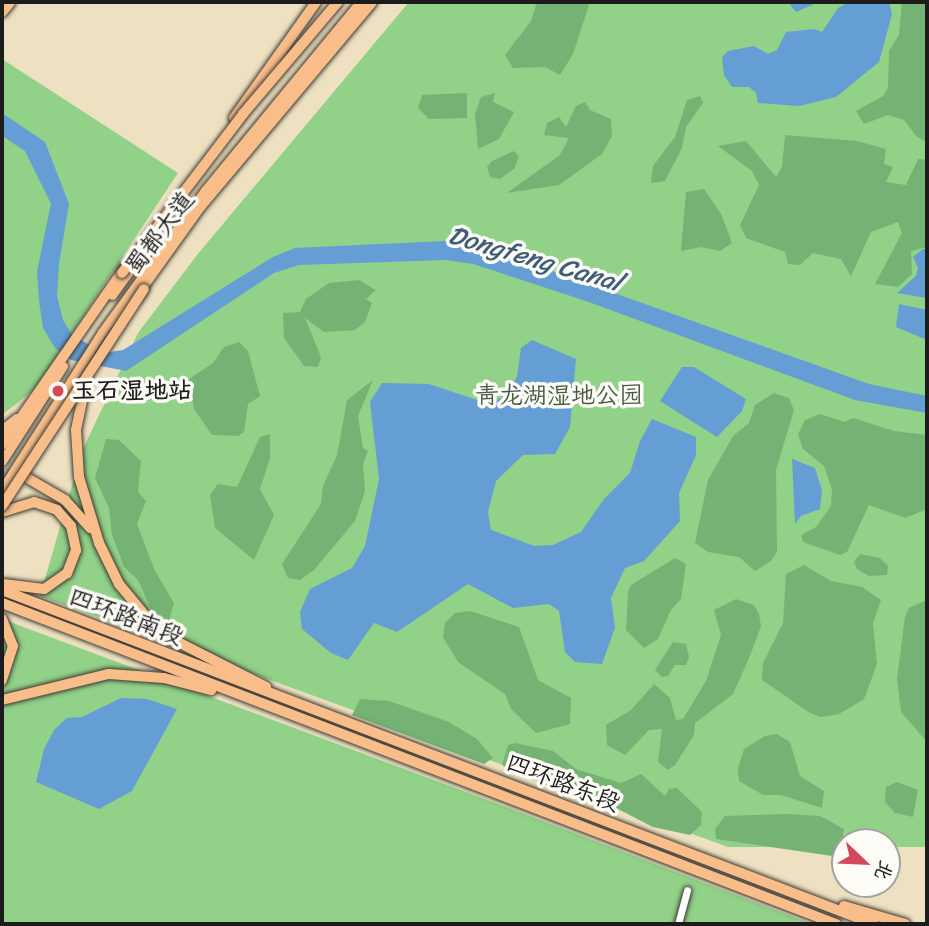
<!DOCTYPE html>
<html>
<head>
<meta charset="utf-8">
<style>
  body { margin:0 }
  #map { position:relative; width:929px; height:926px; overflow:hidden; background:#eee1c1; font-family:Sriracha,"LXGW WenKai TC",sans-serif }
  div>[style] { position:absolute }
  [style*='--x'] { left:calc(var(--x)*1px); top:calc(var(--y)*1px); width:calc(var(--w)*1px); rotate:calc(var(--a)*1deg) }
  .green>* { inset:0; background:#91d188 }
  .forest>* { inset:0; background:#74b374 }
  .water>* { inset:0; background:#659ed4 }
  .highway-tunnel>* { height:10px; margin-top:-5px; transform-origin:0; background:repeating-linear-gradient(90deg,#c4baa0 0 10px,transparent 0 15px) }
  .roads { filter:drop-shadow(0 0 2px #3c3a35) drop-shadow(0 0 2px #3c3a35) }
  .minor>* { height:7px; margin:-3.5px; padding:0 3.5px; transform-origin:3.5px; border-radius:3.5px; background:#fff }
  .major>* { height:9px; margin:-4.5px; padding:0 4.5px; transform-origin:4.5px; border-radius:4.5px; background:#f8bd89 }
  .highway>* { height:10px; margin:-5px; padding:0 5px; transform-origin:5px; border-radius:5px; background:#f8bd89 }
  .bridges { filter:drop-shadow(0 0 2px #3c3a35) drop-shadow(0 0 2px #3c3a35) }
  .highway-bridge>* { height:10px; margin:-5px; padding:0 5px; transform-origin:5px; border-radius:5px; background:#f8bd89 }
  .dots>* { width:19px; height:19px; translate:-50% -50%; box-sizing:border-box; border:4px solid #fdfcf7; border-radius:50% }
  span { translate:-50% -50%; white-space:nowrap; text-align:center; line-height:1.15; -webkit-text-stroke:7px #fdfcf7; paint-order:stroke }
  .street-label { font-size:24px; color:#1c1c1c }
  .poi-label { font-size:24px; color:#1c1c1c; font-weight:700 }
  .left { translate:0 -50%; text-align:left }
  .park-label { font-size:24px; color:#455b42 }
  .water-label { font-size:26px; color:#405d78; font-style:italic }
  .frame { position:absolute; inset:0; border:4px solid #1c1c1c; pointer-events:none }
  .north { position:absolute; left:831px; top:828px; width:70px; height:70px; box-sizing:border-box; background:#fdfcf7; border:2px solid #a3a29f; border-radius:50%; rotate:113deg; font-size:19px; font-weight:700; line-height:28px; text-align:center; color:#1c1c1c }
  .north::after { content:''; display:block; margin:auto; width:24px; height:32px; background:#d1495b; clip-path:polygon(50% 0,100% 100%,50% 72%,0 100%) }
</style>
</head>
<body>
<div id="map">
  <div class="green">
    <i style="clip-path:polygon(409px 2px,927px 2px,927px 847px,887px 847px,887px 842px,845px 842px,845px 847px,728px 847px,40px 596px,82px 451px,138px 333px,197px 255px)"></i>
    <i style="clip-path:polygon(2px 59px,178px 173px,35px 389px,2px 415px)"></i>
    <i style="clip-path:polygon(2px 619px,498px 804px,812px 924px,2px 924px)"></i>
  </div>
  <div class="forest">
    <i style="clip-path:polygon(537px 2px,590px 2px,573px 54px,560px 75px,545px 67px,513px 68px,505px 55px,531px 21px)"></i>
    <i style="clip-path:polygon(902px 2px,927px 2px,927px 142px,917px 137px,904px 120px,888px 115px,864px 124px,856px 111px,883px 96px,888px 88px,889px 51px,899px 35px)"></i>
    <i style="clip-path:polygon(467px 93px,467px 118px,429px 119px,418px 108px,422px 95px)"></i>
    <i style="clip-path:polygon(495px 93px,493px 102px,514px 112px,499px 139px,478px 149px,475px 114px,481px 97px)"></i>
    <i style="clip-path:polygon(700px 96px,703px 103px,686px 127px,682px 148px,665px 181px,651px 183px,653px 166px,675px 137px,687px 100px)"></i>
    <i style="clip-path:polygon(585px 102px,590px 110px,611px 119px,612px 136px,602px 154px,559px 185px,507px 193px,560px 155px,569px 138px,544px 135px,547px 123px,559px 117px,566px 127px,576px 106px)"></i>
    <i style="clip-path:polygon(785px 135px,857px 141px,886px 149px,884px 164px,893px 167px,886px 182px,906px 185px,918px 159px,927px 160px,927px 247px,911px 251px,912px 274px,898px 287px,875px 284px,902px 233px,898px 222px,871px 232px,851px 276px,841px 259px,813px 253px,800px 265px,788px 264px,785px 252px,746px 238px,740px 225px,759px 185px,752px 171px,718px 146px,746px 141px,776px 177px,782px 167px)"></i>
    <i style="clip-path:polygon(514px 151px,519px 157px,514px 169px,500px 179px,490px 177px,487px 167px,492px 161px)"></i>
    <i style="clip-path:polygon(704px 189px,721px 214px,732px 243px,720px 251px,701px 247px,681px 251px,686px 192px)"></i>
    <i style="clip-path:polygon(359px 280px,376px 290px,366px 299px,372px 303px,365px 322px,355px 330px,324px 332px,305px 318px,321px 357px,318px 367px,304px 366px,284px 338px,283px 313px,300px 312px,306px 299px,329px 283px)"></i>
    <i style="clip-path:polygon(239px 342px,248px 351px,260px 396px,248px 404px,244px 432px,238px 436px,212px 435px,194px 409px,189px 379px,213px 363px,224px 347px)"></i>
    <i style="clip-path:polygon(373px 380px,358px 416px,363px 448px,368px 451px,363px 464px,365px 491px,355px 521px,314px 570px,300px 580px,288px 578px,282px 564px,321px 504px,323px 486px,337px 455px,347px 400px)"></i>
    <i style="clip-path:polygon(774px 393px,789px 398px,794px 410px,776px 470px,777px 552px,771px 561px,755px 571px,739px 557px,708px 552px,695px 543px,708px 480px,733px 436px,749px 423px,755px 405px)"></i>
    <i style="clip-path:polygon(820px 414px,845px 422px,853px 418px,894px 431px,927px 435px,927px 509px,905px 518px,869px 505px,847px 552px,840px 555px,803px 542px,801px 535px,816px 527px,831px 506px,832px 489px,824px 466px,803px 449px,798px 434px,805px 420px)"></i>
    <i style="clip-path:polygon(270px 434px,270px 458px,260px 489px,274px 515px,254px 560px,215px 528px,210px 495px,218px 484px,237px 487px,260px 437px)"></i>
    <i style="clip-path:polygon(106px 439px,119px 440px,141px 461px,138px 492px,146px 501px,137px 524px,155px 571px,174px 603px,169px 621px,151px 609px,138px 580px,124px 567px,112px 535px,109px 508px,95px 478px)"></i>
    <i style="clip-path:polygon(860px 554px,880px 558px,888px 566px,887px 575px,869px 576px,857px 569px,854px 562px)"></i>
    <i style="clip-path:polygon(675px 558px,686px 564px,681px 599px,671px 610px,658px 639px,644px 648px,626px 630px,628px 592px,631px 585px)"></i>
    <i style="clip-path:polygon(804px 565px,831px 581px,862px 587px,881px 600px,873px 623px,877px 664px,864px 699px,839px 714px,821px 717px,810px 713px,762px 680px,763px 663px,783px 623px,786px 574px)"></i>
    <i style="clip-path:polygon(736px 599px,754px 605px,759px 614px,761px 626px,750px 656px,733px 694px,695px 723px,694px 735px,675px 765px,668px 770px,658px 762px,662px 729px,649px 730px,625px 755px,607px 745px,606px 725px,631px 710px,654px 684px,670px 698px,676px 720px,683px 719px,706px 681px,721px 635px,714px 610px)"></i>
    <i style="clip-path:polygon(927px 600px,927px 742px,901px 712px,897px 679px,905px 617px,909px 608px)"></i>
    <i style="clip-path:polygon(470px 611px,519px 627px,538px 680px,571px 698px,570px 724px,536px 733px,511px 709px,505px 694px,458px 662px,443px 637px,445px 623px,455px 613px)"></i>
    <i style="clip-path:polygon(673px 642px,686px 644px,689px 657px,686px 665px,675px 665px,668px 676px,662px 677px,655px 670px)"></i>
    <i style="clip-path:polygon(360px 699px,389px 701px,449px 722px,477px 739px,493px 758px,484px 764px,352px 715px)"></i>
    <i style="clip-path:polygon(777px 734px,790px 742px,800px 776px,824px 791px,822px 808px,781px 795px,763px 795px,739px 781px,738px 768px,744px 749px,765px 736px)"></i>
    <i style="clip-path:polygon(515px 743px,553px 751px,576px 769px,621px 783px,641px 774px,665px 796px,669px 789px,677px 788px,702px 812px,701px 825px,690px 835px,653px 827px,612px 806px,583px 800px,515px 772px,502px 765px,508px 745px)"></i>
    <i style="clip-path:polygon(897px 782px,918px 790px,913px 817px,895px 813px,885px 802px,886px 787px)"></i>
    <i style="clip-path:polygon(788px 814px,820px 816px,844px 829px,839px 857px,716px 839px,715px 829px,725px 816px)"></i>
  </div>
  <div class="water">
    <i style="clip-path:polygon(788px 2px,819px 2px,796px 12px)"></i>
    <i style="clip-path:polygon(849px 2px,889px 2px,892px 14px,879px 62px,836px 97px,799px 106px,758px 103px,756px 93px,749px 87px,732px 87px,724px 75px,722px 57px,728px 51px,754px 46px,768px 54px,777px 50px,786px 32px,814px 29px,822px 32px,838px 8px)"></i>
    <i style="clip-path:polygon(2px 113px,45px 142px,69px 204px,59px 264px,57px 296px,63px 320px,72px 335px,104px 353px,123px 350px,273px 257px,295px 248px,445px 241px,472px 244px,575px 279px,869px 384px,927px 396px,927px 413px,855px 400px,586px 301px,473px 264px,446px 260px,299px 265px,274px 273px,126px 371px,71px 360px,55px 348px,43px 328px,39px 301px,37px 271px,51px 204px,25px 151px,2px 136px)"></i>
    <i style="clip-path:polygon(923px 249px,927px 249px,927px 298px,897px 293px,916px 276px,918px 268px,913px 257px)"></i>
    <i style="clip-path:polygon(899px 304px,927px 310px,927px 340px,896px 327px)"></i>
    <i style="clip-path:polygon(532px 340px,576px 359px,570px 427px,555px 454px,523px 455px,496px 481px,488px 512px,491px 530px,534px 546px,553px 545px,581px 532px,604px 499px,630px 473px,640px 441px,652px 419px,696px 437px,696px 455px,679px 493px,680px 521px,644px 561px,625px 568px,611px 598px,615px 628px,602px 664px,575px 662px,565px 652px,559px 611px,549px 604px,513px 608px,468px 584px,397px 632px,374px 623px,348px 660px,331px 653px,302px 629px,300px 612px,310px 589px,352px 568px,365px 546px,379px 479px,370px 402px,382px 383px,429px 384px,489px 404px,508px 394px,517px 376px,521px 348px)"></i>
    <i style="clip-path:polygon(682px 367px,694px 367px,746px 399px,742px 411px,717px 437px,660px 401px)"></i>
    <i style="clip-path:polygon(792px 459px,815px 468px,822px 490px,820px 509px,801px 516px,795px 524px)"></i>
    <i style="clip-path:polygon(121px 698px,147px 699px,177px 709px,132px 791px,99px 809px,36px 782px,44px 749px,54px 730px,67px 718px,82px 717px)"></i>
  </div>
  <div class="highway-tunnel">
    <i style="--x:2;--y:472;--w:18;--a:13"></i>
  </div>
  <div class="roads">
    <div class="minor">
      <i style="--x:678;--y:924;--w:35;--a:-75"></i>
    </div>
    <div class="major">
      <i style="--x:2;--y:12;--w:13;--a:-51"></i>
      <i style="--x:112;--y:295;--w:32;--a:-54"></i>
      <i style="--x:2;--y:461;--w:113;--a:-57.3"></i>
      <i style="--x:2;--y:489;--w:186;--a:-57.5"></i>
      <i style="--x:102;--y:332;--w:175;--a:-54"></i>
      <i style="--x:205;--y:190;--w:244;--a:-50.5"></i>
    </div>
    <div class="highway">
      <i style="--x:234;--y:118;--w:142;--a:-54.7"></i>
      <i style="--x:137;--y:295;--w:110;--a:-54.3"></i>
      <i style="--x:201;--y:206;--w:266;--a:-50"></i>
      <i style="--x:86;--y:382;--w:49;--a:101.8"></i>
      <i style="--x:76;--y:430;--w:47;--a:86.3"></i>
      <i style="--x:79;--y:477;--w:69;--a:73.1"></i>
      <i style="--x:99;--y:543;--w:46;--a:64"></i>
      <i style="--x:119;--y:584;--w:47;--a:50.2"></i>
      <i style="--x:149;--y:620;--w:28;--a:41"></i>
      <i style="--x:170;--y:638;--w:108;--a:27"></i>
      <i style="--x:2;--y:431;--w:19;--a:-39"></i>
      <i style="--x:2;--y:445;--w:218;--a:-55.3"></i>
      <i style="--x:29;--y:479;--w:42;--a:30.3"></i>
      <i style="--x:65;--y:500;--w:38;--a:48"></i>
      <i style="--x:2;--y:512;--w:34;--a:-17"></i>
      <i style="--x:34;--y:502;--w:24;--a:19"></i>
      <i style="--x:57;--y:510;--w:21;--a:49"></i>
      <i style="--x:71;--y:526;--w:25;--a:78"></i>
      <i style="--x:76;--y:550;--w:25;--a:111"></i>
      <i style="--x:67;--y:573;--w:28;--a:145"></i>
      <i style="--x:44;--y:589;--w:41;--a:-173"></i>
      <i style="--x:2;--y:590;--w:934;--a:20.96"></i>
      <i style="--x:2;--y:603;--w:894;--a:21.05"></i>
      <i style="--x:2;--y:619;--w:29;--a:68"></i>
      <i style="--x:13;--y:646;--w:36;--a:108"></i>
      <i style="--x:2;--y:700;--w:110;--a:-13.7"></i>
      <i style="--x:109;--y:674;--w:55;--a:4.2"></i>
      <i style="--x:164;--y:678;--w:49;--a:14.3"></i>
      <i style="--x:844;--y:906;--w:64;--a:16.4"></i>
    </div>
  </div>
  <div class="bridges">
    <div class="highway-bridge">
      <i style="--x:122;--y:273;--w:200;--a:-52.7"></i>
      <i style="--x:243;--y:114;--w:147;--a:-49.7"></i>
      <i style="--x:2;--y:506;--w:259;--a:-56.8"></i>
    </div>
  </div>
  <div class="dots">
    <i style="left:58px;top:391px;background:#d1495b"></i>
  </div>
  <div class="street-label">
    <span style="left:160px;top:233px;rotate:-53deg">蜀都大道</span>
    <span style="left:126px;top:617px;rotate:21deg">四环路南段</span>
    <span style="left:563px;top:783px;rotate:21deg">四环路东段</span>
  </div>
  <div class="poi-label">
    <span class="left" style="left:72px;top:391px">玉石湿地站</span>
  </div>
  <div class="park-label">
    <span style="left:559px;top:396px">青龙湖湿地公园</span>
  </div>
  <div class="water-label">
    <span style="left:535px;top:259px;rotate:16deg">Dongfeng Canal</span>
  </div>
  <div class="frame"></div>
  <div class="north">北</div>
</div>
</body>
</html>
